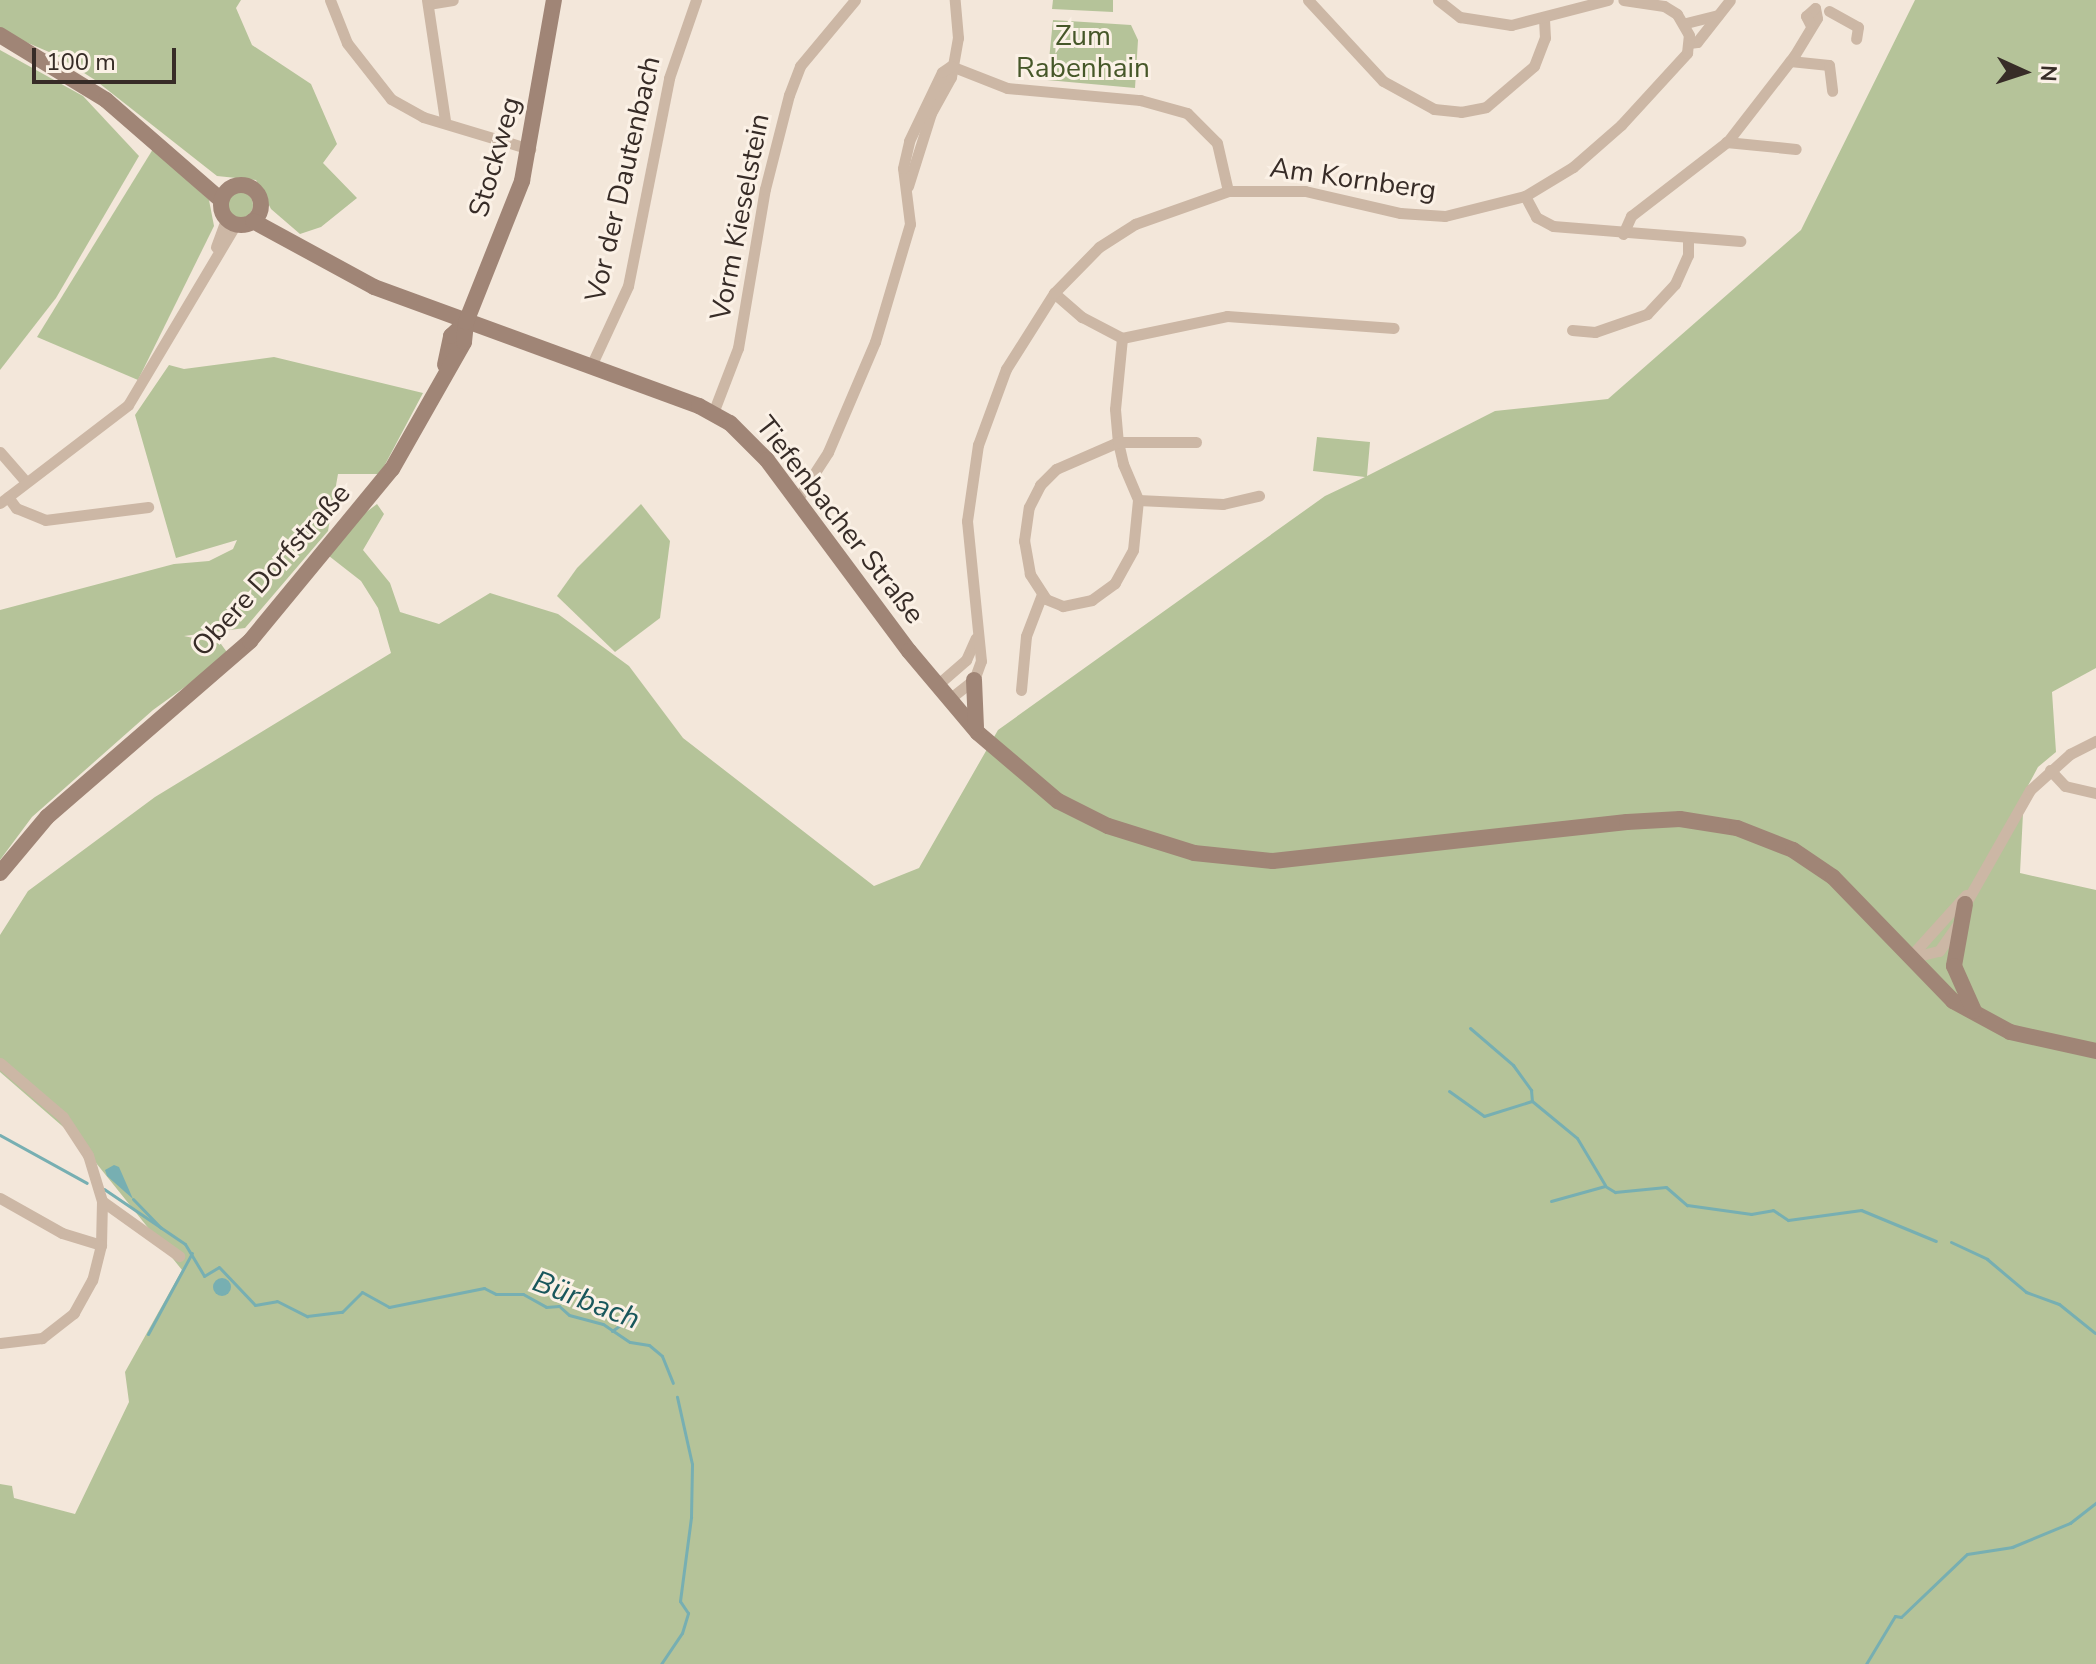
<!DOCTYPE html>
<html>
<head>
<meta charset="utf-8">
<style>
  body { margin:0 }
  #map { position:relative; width:2096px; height:1664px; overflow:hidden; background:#f3e7da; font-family:"Nunito Sans",sans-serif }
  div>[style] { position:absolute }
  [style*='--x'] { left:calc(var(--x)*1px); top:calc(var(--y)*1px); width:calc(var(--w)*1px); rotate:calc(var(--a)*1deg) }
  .green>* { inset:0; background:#b5c399 }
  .round { border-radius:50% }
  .water>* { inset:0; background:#77afb2 }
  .stream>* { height:3px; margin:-1.5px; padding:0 1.5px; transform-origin:1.5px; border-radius:1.5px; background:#77afb2 }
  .street>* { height:11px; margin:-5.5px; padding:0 5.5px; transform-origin:5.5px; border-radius:5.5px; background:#ccb7a5 }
  .secondary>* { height:16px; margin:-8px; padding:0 8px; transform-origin:8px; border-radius:8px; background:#a08576 }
  .secondary>.ring { margin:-8px; padding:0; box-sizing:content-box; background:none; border:16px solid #a08576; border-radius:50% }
  span { translate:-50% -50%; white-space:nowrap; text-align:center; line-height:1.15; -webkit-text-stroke:6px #fbf1e6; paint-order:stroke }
  .park-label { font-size:28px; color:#465729 }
  .street-label { font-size:28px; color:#372c27 }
  .water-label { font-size:30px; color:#19575c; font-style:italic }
  .north { position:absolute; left:1984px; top:32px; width:80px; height:80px; -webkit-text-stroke:6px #fbf1e6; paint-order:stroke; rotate:93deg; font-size:22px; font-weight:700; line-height:32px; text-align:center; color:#372c27 }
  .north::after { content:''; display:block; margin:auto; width:28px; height:36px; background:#372c27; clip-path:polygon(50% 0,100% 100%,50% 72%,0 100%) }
  .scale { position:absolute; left:32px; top:48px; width:144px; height:36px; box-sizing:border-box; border:4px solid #372c27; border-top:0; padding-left:10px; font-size:24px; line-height:28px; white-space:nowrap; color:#372c27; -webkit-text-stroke:6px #fbf1e6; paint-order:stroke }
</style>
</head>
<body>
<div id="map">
  <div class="green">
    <i style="clip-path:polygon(0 0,241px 0,236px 8px,252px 45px,311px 84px,337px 144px,323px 163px,357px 198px,321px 227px,300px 234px,271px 209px,256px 180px,217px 176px,95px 80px,56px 55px,0 31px)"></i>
    <i style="clip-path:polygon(1053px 0,1113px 0,1113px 12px,1052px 9px)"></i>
    <i style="clip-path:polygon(1915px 0,2096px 0,2096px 668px,2052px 692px,2056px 752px,2038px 767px,2024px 793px,2020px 873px,2096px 890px,2096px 1664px,0 1664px,0 1484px,12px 1486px,14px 1498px,75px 1514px,129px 1402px,125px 1372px,182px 1270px,76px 1138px,0 1072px,0 935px,28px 891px,155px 797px,391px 653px,378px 608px,361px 581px,329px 556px,357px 519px,377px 504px,384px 514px,363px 550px,390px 583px,400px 612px,439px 624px,490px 593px,558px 614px,629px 666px,683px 738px,874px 886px,919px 868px,998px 730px,1325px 496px,1365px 477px,1313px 471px,1317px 437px,1370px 442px,1367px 476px,1495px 411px,1608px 399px,1801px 230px)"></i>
    <i style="clip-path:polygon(1053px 20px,1131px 25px,1138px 40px,1135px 88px,1047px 80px)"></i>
    <i style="clip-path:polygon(0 50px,83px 96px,139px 156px,56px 298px,0 370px)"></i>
    <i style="clip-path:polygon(153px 149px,209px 200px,214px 226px,138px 380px,37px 337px)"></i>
    <i class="round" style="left:227px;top:192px;width:26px;height:26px"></i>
    <i style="clip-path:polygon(274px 357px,423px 393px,380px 474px,338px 474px,328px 531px,245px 628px,184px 636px,221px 644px,229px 655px,153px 710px,32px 817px,0 860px,0 610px,174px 564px,209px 561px,233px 549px,237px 540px,176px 558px,135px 415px,169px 365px,184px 369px)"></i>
    <i style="clip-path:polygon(641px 504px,670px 541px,660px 618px,615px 652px,557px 596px,577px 568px)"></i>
  </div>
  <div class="water">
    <i style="clip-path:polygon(114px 1165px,119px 1167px,133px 1199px,107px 1176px,105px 1170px)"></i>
    <i class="round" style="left:213px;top:1278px;width:18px;height:18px"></i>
  </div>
  <div class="stream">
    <i style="--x:1470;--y:1028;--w:57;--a:40.7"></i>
    <i style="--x:1513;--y:1065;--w:31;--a:54"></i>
    <i style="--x:1531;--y:1090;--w:11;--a:85"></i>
    <i style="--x:1532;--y:1101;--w:58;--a:39.4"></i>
    <i style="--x:1577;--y:1138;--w:55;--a:59.2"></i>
    <i style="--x:1449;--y:1091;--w:43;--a:35.5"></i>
    <i style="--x:1484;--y:1116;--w:50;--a:-17.4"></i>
    <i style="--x:0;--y:1135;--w:99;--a:28.9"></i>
    <i style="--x:104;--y:1189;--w:98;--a:34.2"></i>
    <i style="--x:185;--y:1244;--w:37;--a:59"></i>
    <i style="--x:204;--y:1276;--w:17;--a:-31"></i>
    <i style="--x:219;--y:1267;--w:52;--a:46.5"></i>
    <i style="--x:255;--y:1305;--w:22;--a:-10"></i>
    <i style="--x:277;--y:1301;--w:34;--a:27"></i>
    <i style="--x:307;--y:1316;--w:35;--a:-7"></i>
    <i style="--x:342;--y:1312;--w:28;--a:-45"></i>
    <i style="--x:362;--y:1292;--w:31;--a:29"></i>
    <i style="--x:389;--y:1307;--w:97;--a:-11.3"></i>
    <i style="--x:484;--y:1288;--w:13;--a:27"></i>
    <i style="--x:496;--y:1294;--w:27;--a:0"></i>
    <i style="--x:523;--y:1294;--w:26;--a:29"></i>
    <i style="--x:546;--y:1307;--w:13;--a:-4"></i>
    <i style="--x:559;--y:1306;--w:13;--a:42"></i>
    <i style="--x:569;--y:1315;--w:35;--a:15"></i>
    <i style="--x:603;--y:1324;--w:32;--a:34"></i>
    <i style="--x:630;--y:1342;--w:19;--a:9"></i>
    <i style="--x:649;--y:1345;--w:17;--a:40"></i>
    <i style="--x:662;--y:1356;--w:29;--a:68"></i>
    <i style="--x:133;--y:1199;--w:40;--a:46"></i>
    <i style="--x:1551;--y:1201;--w:56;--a:-15.5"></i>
    <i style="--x:1605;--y:1186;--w:12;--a:31"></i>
    <i style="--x:1615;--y:1192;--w:51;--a:-5.6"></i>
    <i style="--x:1666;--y:1187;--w:28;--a:41"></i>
    <i style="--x:1687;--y:1205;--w:65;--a:8"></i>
    <i style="--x:1751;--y:1214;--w:22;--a:-10"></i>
    <i style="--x:1773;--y:1210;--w:18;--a:34"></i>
    <i style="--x:1788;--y:1220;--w:74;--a:-7.8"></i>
    <i style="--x:1861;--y:1210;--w:81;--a:22.5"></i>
    <i style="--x:1951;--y:1242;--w:40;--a:25"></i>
    <i style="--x:1987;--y:1259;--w:51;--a:40.2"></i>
    <i style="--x:2026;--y:1292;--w:35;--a:20"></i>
    <i style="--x:2059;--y:1304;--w:46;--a:38.9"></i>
    <i style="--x:612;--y:1331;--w:27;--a:-36"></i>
    <i style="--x:148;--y:1334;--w:92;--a:-61.5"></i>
    <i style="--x:661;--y:1664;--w:37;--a:-56"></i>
    <i style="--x:682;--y:1633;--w:21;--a:-73"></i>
    <i style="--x:688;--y:1613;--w:14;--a:-124"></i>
    <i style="--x:680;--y:1601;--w:85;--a:-82.5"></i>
    <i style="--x:691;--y:1517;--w:53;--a:-88.9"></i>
    <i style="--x:692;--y:1464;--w:69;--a:-102.6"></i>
    <i style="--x:1866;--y:1664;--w:56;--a:-58.9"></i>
    <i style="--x:1895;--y:1616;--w:6;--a:9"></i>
    <i style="--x:1901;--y:1617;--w:91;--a:-43.7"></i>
    <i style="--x:1967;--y:1554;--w:46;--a:-8.8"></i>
    <i style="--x:2012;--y:1547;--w:63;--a:-22.5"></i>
    <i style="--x:2070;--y:1523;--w:33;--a:-38"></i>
  </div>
  <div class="street">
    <i style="--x:330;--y:0;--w:46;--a:68.4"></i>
    <i style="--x:347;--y:43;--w:71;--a:51.8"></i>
    <i style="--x:391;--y:99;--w:37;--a:29"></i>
    <i style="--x:423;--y:117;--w:112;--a:16.7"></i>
    <i style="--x:427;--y:0;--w:121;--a:81.5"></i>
    <i style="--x:1308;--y:0;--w:110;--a:47.2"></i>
    <i style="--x:1383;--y:81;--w:58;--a:28.8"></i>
    <i style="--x:1434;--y:109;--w:27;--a:6"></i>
    <i style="--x:1461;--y:112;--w:25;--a:-11"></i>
    <i style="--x:1486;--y:107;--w:63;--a:-40.5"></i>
    <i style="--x:1534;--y:66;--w:30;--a:-69"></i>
    <i style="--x:1545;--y:38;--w:21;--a:-93"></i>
    <i style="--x:1438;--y:0;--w:28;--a:38"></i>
    <i style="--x:1460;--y:17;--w:52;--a:8.9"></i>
    <i style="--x:1511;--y:25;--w:100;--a:-14.5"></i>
    <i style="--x:428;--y:4;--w:25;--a:-9"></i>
    <i style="--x:1829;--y:11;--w:33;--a:29"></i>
    <i style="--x:1858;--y:27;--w:12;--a:99"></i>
    <i style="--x:1686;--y:23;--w:33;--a:-14"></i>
    <i style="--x:1689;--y:43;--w:8;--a:-7"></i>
    <i style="--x:1697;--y:42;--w:53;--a:-51.8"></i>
    <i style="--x:1790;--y:61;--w:39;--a:6"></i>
    <i style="--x:1829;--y:65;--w:26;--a:83"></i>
    <i style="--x:951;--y:66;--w:60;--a:21.4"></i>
    <i style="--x:1007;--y:88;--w:134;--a:5.2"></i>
    <i style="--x:1140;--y:100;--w:49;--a:15.5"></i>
    <i style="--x:1187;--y:113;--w:42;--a:45"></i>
    <i style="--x:1217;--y:143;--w:49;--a:77.1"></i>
    <i style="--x:1726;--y:142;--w:70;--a:5.7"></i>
    <i style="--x:908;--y:186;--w:77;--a:-72.5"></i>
    <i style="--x:931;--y:113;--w:41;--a:-60.9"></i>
    <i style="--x:951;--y:77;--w:40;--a:-80"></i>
    <i style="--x:958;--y:38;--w:38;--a:-95"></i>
    <i style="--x:1525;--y:196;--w:24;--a:62"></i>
    <i style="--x:1536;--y:217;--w:19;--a:28"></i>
    <i style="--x:1553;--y:226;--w:188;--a:4.6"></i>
    <i style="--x:1623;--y:234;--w:20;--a:-66"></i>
    <i style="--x:1631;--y:216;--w:123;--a:-37.7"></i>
    <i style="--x:1728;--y:141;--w:108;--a:-52.2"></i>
    <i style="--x:1794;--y:56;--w:44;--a:-58.8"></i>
    <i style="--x:1817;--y:18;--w:10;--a:-101"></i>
    <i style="--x:1815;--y:8;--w:12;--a:138"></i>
    <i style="--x:1806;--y:16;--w:9;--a:63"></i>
    <i style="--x:216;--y:247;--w:30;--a:-70"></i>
    <i style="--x:1054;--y:293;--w:37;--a:41"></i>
    <i style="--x:1082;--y:317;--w:45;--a:27.7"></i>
    <i style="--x:1122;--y:338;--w:107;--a:-11.8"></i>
    <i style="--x:1227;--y:316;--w:167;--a:4.1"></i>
    <i style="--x:1572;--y:330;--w:23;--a:5"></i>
    <i style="--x:1595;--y:332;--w:55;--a:-19.1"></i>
    <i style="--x:1647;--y:314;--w:41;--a:-47"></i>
    <i style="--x:1675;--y:284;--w:32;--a:-66"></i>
    <i style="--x:1688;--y:255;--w:17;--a:-90"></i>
    <i style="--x:1122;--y:338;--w:71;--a:95.6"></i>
    <i style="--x:1115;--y:409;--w:33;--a:85"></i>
    <i style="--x:1118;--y:442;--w:23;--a:77"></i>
    <i style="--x:1123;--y:464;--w:39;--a:67"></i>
    <i style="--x:1138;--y:500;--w:50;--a:95.7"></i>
    <i style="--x:1133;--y:550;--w:38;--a:119"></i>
    <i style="--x:1115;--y:583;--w:29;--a:144"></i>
    <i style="--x:1092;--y:600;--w:30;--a:168"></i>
    <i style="--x:1063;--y:606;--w:18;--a:-158"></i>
    <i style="--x:1046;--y:599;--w:30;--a:-123"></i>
    <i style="--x:1030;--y:574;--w:34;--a:-100"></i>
    <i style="--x:1024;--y:541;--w:34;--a:-82"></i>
    <i style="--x:1029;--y:507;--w:25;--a:-63"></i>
    <i style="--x:1040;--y:485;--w:23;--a:-45"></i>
    <i style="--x:1056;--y:469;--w:68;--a:-23.5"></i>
    <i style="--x:1118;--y:442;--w:78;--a:0"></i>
    <i style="--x:591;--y:366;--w:88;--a:-65.2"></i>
    <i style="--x:628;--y:286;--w:212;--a:-78.8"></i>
    <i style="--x:669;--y:78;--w:83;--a:-70.9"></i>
    <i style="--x:713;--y:413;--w:70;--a:-69"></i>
    <i style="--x:738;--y:348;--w:161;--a:-80.4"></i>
    <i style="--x:765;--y:189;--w:97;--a:-75.7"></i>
    <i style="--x:789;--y:95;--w:31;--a:-69"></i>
    <i style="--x:800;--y:66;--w:86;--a:-50.2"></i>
    <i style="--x:0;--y:452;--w:38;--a:49"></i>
    <i style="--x:8;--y:497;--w:14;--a:54"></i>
    <i style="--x:16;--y:508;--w:31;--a:22"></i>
    <i style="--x:45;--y:520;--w:104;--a:-7.2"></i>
    <i style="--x:797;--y:500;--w:57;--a:-57.1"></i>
    <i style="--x:828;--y:452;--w:120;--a:-66.9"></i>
    <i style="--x:875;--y:342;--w:123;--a:-73.5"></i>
    <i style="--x:910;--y:224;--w:56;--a:-97.1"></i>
    <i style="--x:903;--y:168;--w:28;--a:-77"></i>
    <i style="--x:909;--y:141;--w:76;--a:-64.4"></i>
    <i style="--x:942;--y:72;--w:11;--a:-34"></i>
    <i style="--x:1138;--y:500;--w:85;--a:2.7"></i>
    <i style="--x:1223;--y:504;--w:37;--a:-13"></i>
    <i style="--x:0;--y:503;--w:161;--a:-37.4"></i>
    <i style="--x:128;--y:405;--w:211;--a:-59.2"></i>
    <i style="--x:936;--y:686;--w:40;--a:-41"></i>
    <i style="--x:966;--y:660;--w:24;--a:-66"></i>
    <i style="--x:1021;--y:690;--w:54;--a:-84.7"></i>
    <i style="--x:1026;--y:636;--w:45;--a:-69.1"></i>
    <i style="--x:948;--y:700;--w:33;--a:-38"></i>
    <i style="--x:974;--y:680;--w:20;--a:-70"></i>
    <i style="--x:981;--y:661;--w:141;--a:-95.7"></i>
    <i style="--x:967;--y:521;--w:77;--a:-81.8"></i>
    <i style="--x:978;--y:445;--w:81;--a:-69.8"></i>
    <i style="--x:1006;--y:369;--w:90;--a:-57.7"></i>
    <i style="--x:1054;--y:293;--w:64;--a:-45.6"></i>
    <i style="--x:1099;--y:247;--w:43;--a:-32.6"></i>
    <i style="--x:1135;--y:224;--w:99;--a:-19.5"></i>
    <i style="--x:1228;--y:191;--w:77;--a:0"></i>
    <i style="--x:1305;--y:191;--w:98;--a:13"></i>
    <i style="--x:1400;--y:213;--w:45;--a:3.8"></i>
    <i style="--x:1445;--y:216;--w:82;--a:-14"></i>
    <i style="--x:1525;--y:196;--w:56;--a:-31.1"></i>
    <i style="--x:1573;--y:167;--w:64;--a:-41.2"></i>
    <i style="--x:1621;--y:125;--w:98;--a:-47.5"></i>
    <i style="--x:1687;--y:53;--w:18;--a:-84"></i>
    <i style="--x:1689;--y:35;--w:24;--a:-120"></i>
    <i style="--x:1677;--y:14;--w:15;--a:-148"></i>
    <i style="--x:1664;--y:6;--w:41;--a:-171.7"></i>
    <i style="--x:2050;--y:770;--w:22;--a:47"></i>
    <i style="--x:2065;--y:786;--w:32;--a:13"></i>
    <i style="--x:1963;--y:908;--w:136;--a:-60.4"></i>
    <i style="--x:2030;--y:790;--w:54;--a:-42"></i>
    <i style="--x:2070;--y:754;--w:29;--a:-27"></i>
    <i style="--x:1909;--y:958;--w:85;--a:-47.9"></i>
    <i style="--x:1910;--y:958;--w:30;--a:-14"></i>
    <i style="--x:1939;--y:951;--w:32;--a:-55"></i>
    <i style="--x:0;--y:1063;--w:83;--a:40.6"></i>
    <i style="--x:63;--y:1117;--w:45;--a:56.7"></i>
    <i style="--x:88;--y:1155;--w:48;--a:73.1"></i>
    <i style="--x:102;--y:1201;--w:44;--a:91.3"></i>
    <i style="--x:101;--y:1245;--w:36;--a:104"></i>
    <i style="--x:92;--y:1280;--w:38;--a:119"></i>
    <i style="--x:74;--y:1313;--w:41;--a:142"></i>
    <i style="--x:42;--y:1338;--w:42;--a:173.2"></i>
    <i style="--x:0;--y:1198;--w:71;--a:29.4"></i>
    <i style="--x:62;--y:1233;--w:41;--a:17.1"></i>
    <i style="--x:102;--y:1201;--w:95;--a:35.5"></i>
  </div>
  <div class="secondary">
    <i style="--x:0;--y:35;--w:124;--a:31.5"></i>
    <i style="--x:106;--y:100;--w:152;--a:41"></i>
    <i class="ring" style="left:221px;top:185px;width:24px;height:24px"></i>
    <i style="--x:253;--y:221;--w:138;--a:28.6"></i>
    <i style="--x:374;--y:287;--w:346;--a:20.1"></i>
    <i style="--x:699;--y:406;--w:35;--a:29"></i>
    <i style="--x:730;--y:423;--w:52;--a:45"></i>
    <i style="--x:767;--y:460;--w:238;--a:53.4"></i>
    <i style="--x:909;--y:651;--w:107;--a:49.9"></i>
    <i style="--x:978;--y:733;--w:105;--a:40.4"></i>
    <i style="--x:1058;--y:801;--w:56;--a:26.6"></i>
    <i style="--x:1108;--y:826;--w:90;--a:17.4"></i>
    <i style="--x:1194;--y:853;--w:79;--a:5.8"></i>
    <i style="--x:1273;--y:861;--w:356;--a:-6.3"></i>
    <i style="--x:1627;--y:822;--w:53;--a:-3.2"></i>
    <i style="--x:1680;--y:819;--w:58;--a:9"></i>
    <i style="--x:1737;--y:828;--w:60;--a:21.4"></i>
    <i style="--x:1793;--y:850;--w:48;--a:34"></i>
    <i style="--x:1833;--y:877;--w:173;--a:45.9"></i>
    <i style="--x:1953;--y:1001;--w:65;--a:28.5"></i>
    <i style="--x:2010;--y:1032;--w:88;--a:12.5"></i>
    <i style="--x:445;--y:365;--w:30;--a:-78"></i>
    <i style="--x:451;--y:336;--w:21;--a:-43"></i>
    <i style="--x:974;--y:680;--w:47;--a:87.6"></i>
    <i style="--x:0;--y:873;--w:73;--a:-50"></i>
    <i style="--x:47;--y:817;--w:269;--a:-40.9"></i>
    <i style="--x:250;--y:641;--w:223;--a:-50.5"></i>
    <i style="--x:392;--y:469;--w:146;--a:-60.4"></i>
    <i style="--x:464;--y:342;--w:20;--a:-84"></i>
    <i style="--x:466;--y:322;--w:152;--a:-68.3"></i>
    <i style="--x:522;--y:181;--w:184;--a:-80"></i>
    <i style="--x:1965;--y:904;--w:63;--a:100.1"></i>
    <i style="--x:1954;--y:966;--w:49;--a:66"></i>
  </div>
  <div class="park-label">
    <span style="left:1083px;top:52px">Zum<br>Rabenhain</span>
  </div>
  <div class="street-label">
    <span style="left:495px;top:157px;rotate:-74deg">Stockweg</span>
    <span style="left:623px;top:179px;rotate:-77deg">Vor der Dautenbach</span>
    <span style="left:1353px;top:179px;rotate:8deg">Am Kornberg</span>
    <span style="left:740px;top:217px;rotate:-79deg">Vorm Kieselstein</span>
    <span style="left:840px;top:520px;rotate:52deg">Tiefenbacher Straße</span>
    <span style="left:271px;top:570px;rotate:-48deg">Obere Dorfstraße</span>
  </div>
  <div class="water-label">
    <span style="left:586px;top:1301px;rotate:21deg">Bürbach</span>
  </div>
  <div class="north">N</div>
  <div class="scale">100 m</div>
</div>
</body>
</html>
